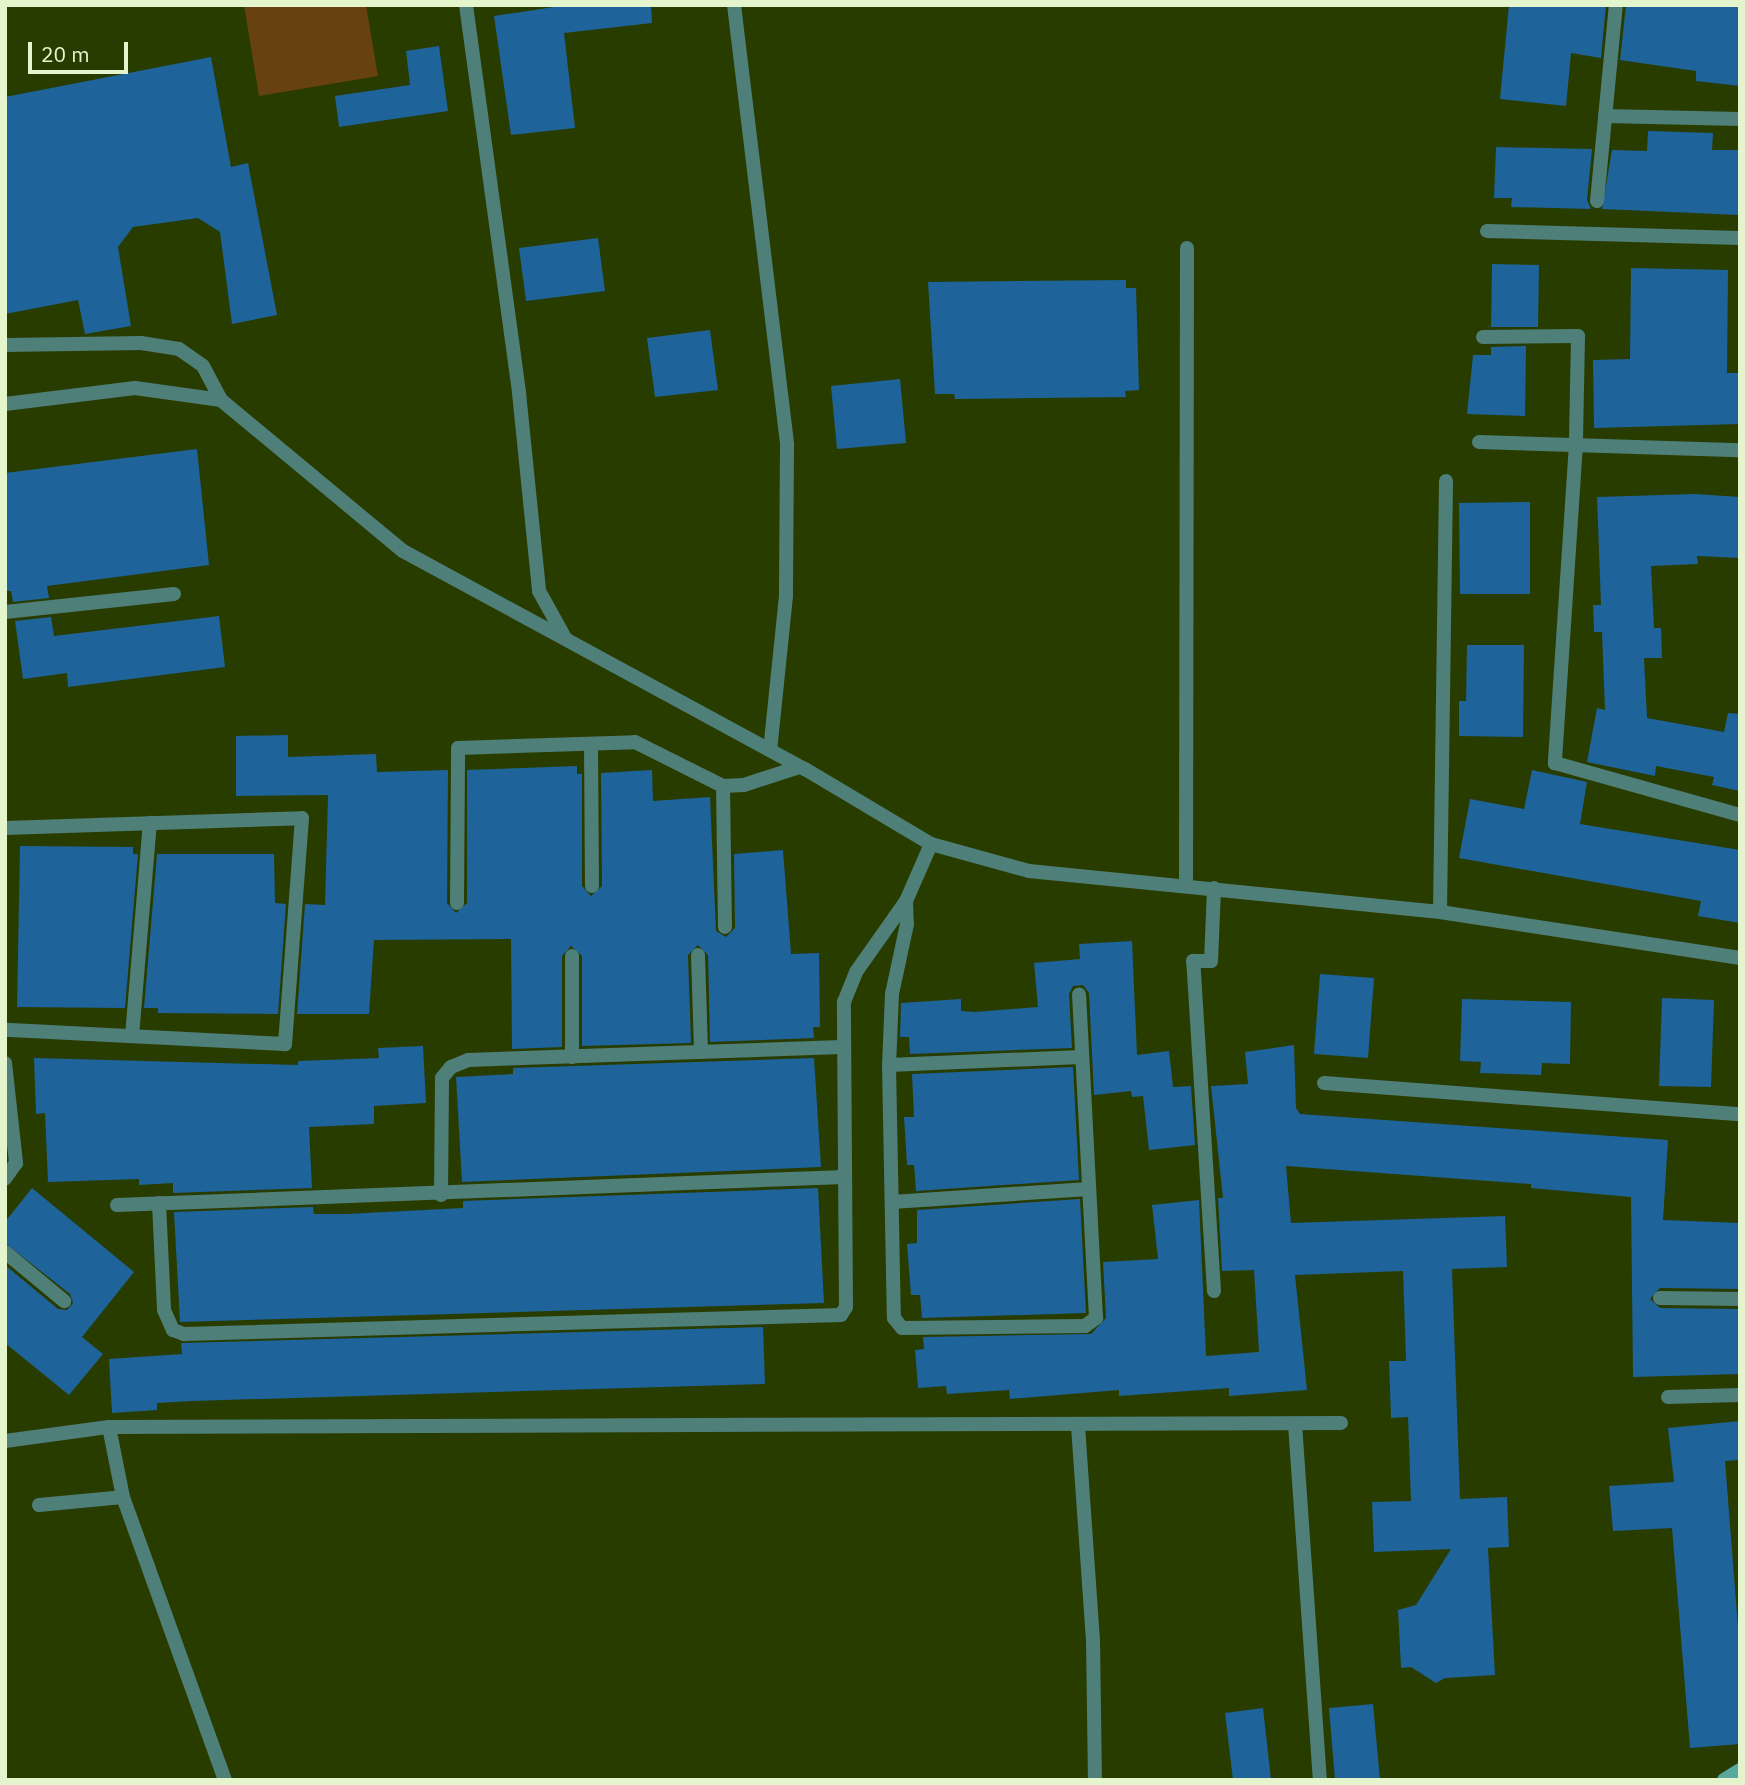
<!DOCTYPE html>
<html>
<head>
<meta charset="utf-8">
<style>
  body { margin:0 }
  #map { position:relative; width:1745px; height:1785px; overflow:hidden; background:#293c00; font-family:"IBM Plex Sans",sans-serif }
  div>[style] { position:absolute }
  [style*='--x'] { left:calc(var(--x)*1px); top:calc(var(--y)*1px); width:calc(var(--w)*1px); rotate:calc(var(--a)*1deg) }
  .green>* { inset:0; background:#684111 }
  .building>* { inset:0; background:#1e6399 }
  .street>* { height:14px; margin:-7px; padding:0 7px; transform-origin:7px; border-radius:7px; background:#4f7f79 }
  .secondary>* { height:14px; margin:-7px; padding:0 7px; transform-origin:7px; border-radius:7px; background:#59a8a0 }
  span { translate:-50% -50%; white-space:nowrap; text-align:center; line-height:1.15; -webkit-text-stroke:7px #293c00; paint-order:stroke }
  .frame { position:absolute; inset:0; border:7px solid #e4f5ce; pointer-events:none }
  .scale { position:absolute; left:28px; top:42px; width:100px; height:32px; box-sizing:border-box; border:4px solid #e4f5ce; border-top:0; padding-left:9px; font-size:21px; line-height:24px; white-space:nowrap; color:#e4f5ce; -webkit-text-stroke:5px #293c00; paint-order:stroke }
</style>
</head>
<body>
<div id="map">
  <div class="green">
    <i style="clip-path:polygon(244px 5px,366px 5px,378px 76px,259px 96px)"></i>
  </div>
  <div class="building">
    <i style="clip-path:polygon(567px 5px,651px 5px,652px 23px,564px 33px,575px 128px,511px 135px,494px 16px)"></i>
    <i style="clip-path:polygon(1509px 5px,1606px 5px,1601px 58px,1571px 53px,1566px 106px,1500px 99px)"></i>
    <i style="clip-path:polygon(1626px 5px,1740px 5px,1740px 86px,1696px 81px,1696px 71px,1620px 60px)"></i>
    <i style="clip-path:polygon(439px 46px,448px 111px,339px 127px,335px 96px,410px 85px,406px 51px)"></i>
    <i style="clip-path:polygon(211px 57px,231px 167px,248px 163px,277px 315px,232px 324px,220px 232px,198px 218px,133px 227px,118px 247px,131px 326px,85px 334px,78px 300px,5px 314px,5px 97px)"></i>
    <i style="clip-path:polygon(1648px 131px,1713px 133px,1712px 150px,1740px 150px,1740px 215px,1602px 209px,1612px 150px,1647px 151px)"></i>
    <i style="clip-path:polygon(1496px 147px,1592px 149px,1587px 200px,1591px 209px,1511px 207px,1512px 198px,1494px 198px)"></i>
    <i style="clip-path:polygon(598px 238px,605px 291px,526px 301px,519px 248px)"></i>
    <i style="clip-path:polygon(1492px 264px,1539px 265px,1538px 327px,1491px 327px)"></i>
    <i style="clip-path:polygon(1631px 268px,1728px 270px,1727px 373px,1740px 373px,1740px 424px,1594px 428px,1593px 360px,1630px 359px)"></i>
    <i style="clip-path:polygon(1126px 280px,1126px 288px,1136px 288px,1139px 390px,1125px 391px,1126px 397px,955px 399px,954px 394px,935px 394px,928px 282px)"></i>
    <i style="clip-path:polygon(710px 330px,718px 390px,655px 397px,647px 338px)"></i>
    <i style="clip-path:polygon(1526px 346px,1525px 416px,1467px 414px,1473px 355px,1491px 355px,1491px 347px)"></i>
    <i style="clip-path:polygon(900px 379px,906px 443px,837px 449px,831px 386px)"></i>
    <i style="clip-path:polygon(197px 449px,209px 565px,47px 586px,49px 598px,13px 602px,11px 591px,5px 591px,5px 473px)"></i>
    <i style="clip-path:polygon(1695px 494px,1740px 497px,1740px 558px,1697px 556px,1698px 564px,1651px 566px,1654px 628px,1661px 628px,1662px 658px,1644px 658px,1647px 718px,1724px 732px,1728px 713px,1740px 714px,1740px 791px,1712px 785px,1714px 777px,1656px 766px,1655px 776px,1587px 762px,1597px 708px,1605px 710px,1602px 632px,1594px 632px,1593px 605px,1601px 605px,1597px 497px)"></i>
    <i style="clip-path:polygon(1530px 502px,1530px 594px,1460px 594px,1459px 503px)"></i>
    <i style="clip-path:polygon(219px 616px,225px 667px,68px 687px,67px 673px,23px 679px,15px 621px,51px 617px,54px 636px)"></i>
    <i style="clip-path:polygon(1467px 645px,1524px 645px,1523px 737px,1459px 736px,1459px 701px,1466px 701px)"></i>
    <i style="clip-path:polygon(288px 735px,288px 757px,376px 754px,377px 772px,448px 770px,447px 903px,456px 913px,467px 903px,467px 770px,577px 766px,577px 774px,582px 774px,582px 886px,591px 896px,602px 886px,601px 773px,652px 770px,653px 801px,710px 797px,716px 931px,726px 937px,735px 928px,734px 854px,783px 850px,791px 954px,819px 953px,820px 1027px,813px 1027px,814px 1038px,710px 1042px,708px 955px,698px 945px,688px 955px,691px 1043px,582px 1046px,582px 956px,571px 946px,562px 956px,562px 1047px,512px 1049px,511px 939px,374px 940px,369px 1014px,297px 1014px,305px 904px,325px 905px,328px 795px,236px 796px,236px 736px)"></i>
    <i style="clip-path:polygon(1532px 770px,1587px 782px,1580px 824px,1740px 850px,1740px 923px,1698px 916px,1701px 901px,1459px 858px,1470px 799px,1524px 809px)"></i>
    <i style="clip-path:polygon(20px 846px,133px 847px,133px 854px,138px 854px,125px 1008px,17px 1007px)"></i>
    <i style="clip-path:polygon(157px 854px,274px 854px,275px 903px,286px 904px,278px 1014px,158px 1013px,158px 1008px,144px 1008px)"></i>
    <i style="clip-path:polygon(1132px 941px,1137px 1055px,1169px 1051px,1173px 1087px,1191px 1086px,1195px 1145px,1149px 1150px,1143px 1096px,1132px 1097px,1131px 1091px,1094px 1095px,1089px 993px,1083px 985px,1073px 986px,1069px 994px,1072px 1048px,910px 1054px,909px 1037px,900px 1037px,901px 1003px,961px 999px,961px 1011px,975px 1012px,1038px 1007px,1034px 963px,1080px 959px,1079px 944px)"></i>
    <i style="clip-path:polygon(1320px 974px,1374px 978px,1368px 1058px,1314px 1054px)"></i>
    <i style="clip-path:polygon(1662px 998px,1714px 1000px,1711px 1087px,1659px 1086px)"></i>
    <i style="clip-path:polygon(1462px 999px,1571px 1002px,1570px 1064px,1542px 1063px,1541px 1075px,1480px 1073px,1481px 1062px,1460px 1061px)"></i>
    <i style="clip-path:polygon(1294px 1045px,1296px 1108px,1300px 1114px,1668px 1140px,1663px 1220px,1740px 1223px,1740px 1289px,1660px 1288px,1650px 1299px,1660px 1308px,1740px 1309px,1740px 1374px,1633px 1377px,1631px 1197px,1531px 1188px,1531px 1184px,1286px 1166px,1291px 1223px,1505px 1216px,1507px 1267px,1452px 1269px,1460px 1499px,1507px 1497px,1509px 1547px,1488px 1548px,1495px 1675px,1445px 1678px,1436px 1683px,1411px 1667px,1401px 1668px,1398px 1610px,1416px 1605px,1451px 1549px,1374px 1552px,1372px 1502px,1411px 1501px,1408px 1417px,1391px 1418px,1389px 1361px,1406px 1361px,1403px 1271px,1295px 1275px,1307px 1390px,1229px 1396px,1229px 1388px,1119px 1396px,1119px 1390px,1010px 1399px,1009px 1390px,947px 1394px,946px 1386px,918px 1388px,915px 1350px,924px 1349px,923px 1337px,1091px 1334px,1106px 1318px,1103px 1262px,1158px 1259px,1152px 1205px,1199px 1200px,1206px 1356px,1259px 1352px,1254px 1270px,1222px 1271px,1218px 1198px,1223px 1198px,1211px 1086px,1248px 1084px,1245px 1052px)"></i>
    <i style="clip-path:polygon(423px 1046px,426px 1103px,374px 1106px,374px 1124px,309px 1127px,312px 1188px,173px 1193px,173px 1183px,139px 1185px,139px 1179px,48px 1182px,45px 1113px,36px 1114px,34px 1058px,298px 1065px,298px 1061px,379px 1058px,378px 1048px)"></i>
    <i style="clip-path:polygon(814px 1058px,821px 1167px,462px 1182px,456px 1077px,513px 1074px,513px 1068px)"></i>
    <i style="clip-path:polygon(1073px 1067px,1079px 1180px,916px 1191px,914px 1165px,907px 1165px,904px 1117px,914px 1117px,912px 1074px)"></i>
    <i style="clip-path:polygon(32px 1188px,134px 1272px,82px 1337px,103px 1354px,69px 1395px,5px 1343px,5px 1265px,58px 1309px,67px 1310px,73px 1303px,70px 1294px,5px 1243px,5px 1222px)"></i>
    <i style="clip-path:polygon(818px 1188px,824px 1303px,180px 1322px,174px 1212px,313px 1207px,314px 1214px,346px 1214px,463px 1208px,463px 1201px)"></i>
    <i style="clip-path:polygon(1080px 1199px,1086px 1313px,922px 1318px,920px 1295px,911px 1295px,907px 1244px,917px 1243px,917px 1210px)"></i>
    <i style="clip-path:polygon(763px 1327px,765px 1384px,192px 1401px,157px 1403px,157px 1410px,112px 1413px,109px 1359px,182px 1354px,181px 1343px)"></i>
    <i style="clip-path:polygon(1740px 1421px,1740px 1460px,1725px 1461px,1740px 1653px,1740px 1744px,1690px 1748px,1672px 1528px,1613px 1531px,1609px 1486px,1674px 1482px,1668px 1428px)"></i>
    <i style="clip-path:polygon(1373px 1704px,1380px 1780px,1335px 1780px,1329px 1708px)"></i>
    <i style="clip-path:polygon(1263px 1708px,1271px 1780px,1233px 1780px,1225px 1713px)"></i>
  </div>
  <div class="street">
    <i style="--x:466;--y:5;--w:392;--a:82.2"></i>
    <i style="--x:519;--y:393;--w:199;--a:84.2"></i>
    <i style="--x:539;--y:591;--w:54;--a:61"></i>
    <i style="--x:734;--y:5;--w:443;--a:83.1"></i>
    <i style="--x:787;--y:445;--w:151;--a:90.4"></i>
    <i style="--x:786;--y:596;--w:155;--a:95.9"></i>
    <i style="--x:1605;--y:116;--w:135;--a:1.3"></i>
    <i style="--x:1597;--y:201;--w:197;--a:-84.5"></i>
    <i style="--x:1487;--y:231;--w:253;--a:1.6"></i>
    <i style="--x:1483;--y:337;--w:95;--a:-0.6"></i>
    <i style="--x:1578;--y:336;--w:108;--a:91.1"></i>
    <i style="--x:1576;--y:444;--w:320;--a:93.8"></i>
    <i style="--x:1555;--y:763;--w:192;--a:15.7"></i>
    <i style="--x:5;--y:345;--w:136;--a:-0.8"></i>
    <i style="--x:141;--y:343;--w:38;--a:9"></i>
    <i style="--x:179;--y:349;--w:29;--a:35"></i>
    <i style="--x:203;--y:366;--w:38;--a:62"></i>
    <i style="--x:5;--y:404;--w:131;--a:-7"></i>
    <i style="--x:135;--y:388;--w:87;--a:7.9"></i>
    <i style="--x:221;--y:400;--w:236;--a:39.7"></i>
    <i style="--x:403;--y:551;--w:457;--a:28.5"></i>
    <i style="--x:805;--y:769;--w:147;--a:30.8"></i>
    <i style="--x:931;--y:844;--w:102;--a:15.4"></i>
    <i style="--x:1029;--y:871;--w:413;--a:5.7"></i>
    <i style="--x:1440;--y:912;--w:304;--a:8.7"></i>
    <i style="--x:1479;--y:442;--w:261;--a:1.8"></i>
    <i style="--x:5;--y:612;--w:170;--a:-6.1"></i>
    <i style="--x:591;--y:744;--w:142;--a:89.6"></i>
    <i style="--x:723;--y:786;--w:141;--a:89.2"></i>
    <i style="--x:5;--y:828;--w:297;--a:-1.9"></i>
    <i style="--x:302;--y:818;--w:227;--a:94.3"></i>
    <i style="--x:285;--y:1044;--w:280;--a:-177.1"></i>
    <i style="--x:1186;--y:885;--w:637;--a:-89.91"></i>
    <i style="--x:906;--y:901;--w:23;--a:88"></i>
    <i style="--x:907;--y:924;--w:72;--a:102.1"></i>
    <i style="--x:892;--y:994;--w:71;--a:92.4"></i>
    <i style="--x:889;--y:1065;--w:253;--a:88.9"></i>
    <i style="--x:894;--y:1318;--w:13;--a:51"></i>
    <i style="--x:902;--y:1328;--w:183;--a:-0.6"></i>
    <i style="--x:1085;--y:1326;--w:14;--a:-36"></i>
    <i style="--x:1096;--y:1318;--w:324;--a:-93"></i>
    <i style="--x:457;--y:903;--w:155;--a:-89.6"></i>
    <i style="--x:458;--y:748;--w:177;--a:-1.9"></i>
    <i style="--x:635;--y:742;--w:98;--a:26.6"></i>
    <i style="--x:723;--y:786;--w:21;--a:-3"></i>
    <i style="--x:744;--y:785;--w:58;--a:-18.1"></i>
    <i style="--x:1440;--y:912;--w:431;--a:-89.2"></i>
    <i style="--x:698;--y:955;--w:97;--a:88.2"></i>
    <i style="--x:572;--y:956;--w:101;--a:90"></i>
    <i style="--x:132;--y:1036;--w:214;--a:-85.2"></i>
    <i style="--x:5;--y:1063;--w:101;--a:83.7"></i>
    <i style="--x:16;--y:1163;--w:19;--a:125"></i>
    <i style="--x:889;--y:1065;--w:192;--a:-2.4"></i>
    <i style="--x:1324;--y:1083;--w:417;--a:4.3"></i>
    <i style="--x:441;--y:1195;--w:117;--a:-89.5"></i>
    <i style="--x:442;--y:1078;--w:14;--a:-51"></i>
    <i style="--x:451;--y:1067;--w:18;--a:-22"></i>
    <i style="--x:468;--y:1060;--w:374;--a:-2"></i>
    <i style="--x:892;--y:1202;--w:197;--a:-3.8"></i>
    <i style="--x:159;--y:1203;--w:107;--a:87.3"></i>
    <i style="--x:164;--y:1310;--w:22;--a:66"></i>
    <i style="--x:173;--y:1330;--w:12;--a:20"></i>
    <i style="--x:184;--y:1334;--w:657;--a:-1.66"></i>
    <i style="--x:841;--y:1315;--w:9;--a:-58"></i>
    <i style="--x:846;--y:1307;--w:305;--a:-90.4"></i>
    <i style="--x:844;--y:1002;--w:32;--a:-68"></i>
    <i style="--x:856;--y:972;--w:87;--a:-54.8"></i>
    <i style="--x:906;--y:901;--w:62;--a:-66.3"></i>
    <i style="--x:117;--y:1205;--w:728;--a:-2.21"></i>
    <i style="--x:5;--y:1252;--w:77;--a:39.7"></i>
    <i style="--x:1214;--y:1291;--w:331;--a:-93.6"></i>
    <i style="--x:1193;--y:961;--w:18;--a:0"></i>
    <i style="--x:1211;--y:961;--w:73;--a:-87.6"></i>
    <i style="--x:1660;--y:1298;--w:80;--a:0.7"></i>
    <i style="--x:1668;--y:1397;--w:72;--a:-1.6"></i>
    <i style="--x:1295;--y:1424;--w:357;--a:86"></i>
    <i style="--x:1078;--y:1426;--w:215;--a:86"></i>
    <i style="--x:1093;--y:1640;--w:140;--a:89.2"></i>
    <i style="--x:109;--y:1427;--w:1232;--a:-0.19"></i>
    <i style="--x:5;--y:1441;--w:105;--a:-7.7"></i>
    <i style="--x:109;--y:1427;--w:71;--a:78.7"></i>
    <i style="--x:123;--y:1497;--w:301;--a:70.2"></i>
    <i style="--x:39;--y:1505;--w:84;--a:-5.4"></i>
  </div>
  <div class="secondary">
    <i style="--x:1724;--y:1780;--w:19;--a:-32"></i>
  </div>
  <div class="frame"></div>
  <div class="scale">20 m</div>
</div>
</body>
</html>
